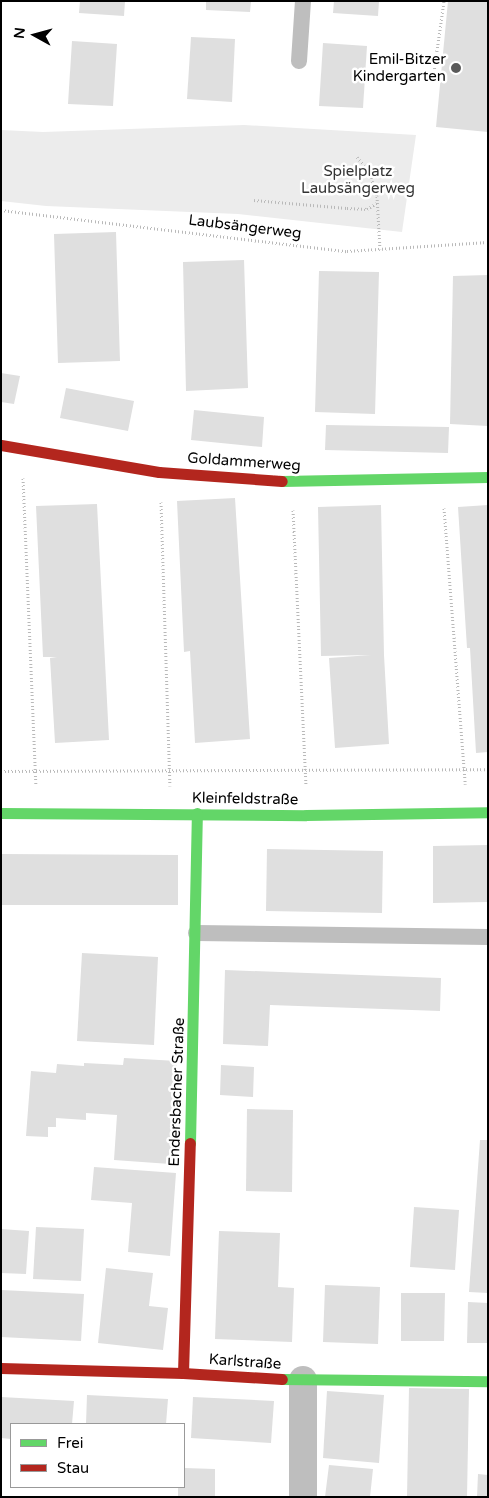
<!DOCTYPE html>
<html>
<head>
<meta charset="utf-8">
<style>
  body { margin:0 }
  #map { position:relative; width:489px; height:1498px; overflow:hidden; background:#fff; font-family:"Varela Round",sans-serif }
  div>[style] { position:absolute }
  [style*='--x'] { left:calc(var(--x)*1px); top:calc(var(--y)*1px); width:calc(var(--w)*1px); rotate:calc(var(--a)*1deg) }
  .green>* { inset:0; background:#ececec }
  .building>* { inset:0; background:#dfdfdf }
  .path>* { height:3px; margin-top:-1.5px; transform-origin:0; background:repeating-linear-gradient(90deg,#b9b9b9 0 1px,transparent 0 3.5px) }
  .lane>* { height:16px; margin:-8px; padding:0 8px; transform-origin:8px; border-radius:8px; background:#bebebe }
  .street>* { height:28px; margin:-14px; padding:0 14px; transform-origin:14px; border-radius:14px; background:#bebebe }
  .fast>* { height:11px; margin:-5.5px; padding:0 5.5px; transform-origin:5.5px; border-radius:5.5px; background:#63d668 }
  .jam>* { height:11px; margin:-5.5px; padding:0 5.5px; transform-origin:5.5px; border-radius:5.5px; background:#b3261e }
  .dots>* { width:14px; height:14px; translate:-50% -50%; box-sizing:border-box; border:2px solid #fff; border-radius:50% }
  span { translate:-50% -50%; white-space:nowrap; text-align:center; line-height:1.15; -webkit-text-stroke:5px #fff; paint-order:stroke }
  .poi-label { font-size:15px; color:#000 }
  .right { translate:-100% -50%; text-align:right }
  .park-label { font-size:15px; color:#333 }
  .street-label { font-size:15px; color:#000 }
  .frame { position:absolute; inset:0; border:2px solid #000; pointer-events:none }
  .legend { position:absolute; left:10px; top:1423px; width:175px; height:65px; box-sizing:border-box; background:#fff; border:1px solid #999; margin:0; padding:6px 9px; list-style:none; font-size:15px; color:#000 }
  .legend li { display:flex; align-items:center; gap:10px; height:25px }
  .legend b { width:25px; border:1px solid #999 }
  .north { position:absolute; left:10px; top:10px; width:50px; height:50px; -webkit-text-stroke:4px #fff; paint-order:stroke; rotate:277deg; font-size:14px; font-weight:700; line-height:20px; text-align:center; color:#000 }
  .north::after { content:''; display:block; margin:auto; width:18px; height:22px; background:#000; clip-path:polygon(50% 0,100% 100%,50% 72%,0 100%) }
</style>
</head>
<body>
<div id="map">
  <div class="green">
    <i style="clip-path:polygon(244px 125px,416px 135px,402px 232px,238px 214px,46px 206px,1px 201px,1px 130px,43px 132px)"></i>
  </div>
  <div class="building">
    <i style="clip-path:polygon(80px 1px,125px 1px,124px 16px,79px 13px)"></i>
    <i style="clip-path:polygon(206px 1px,251px 1px,250px 12px,206px 10px)"></i>
    <i style="clip-path:polygon(334px 1px,379px 1px,378px 16px,333px 13px)"></i>
    <i style="clip-path:polygon(448px 1px,488px 1px,488px 132px,436px 127px)"></i>
    <i style="clip-path:polygon(191px 37px,235px 39px,232px 102px,187px 99px)"></i>
    <i style="clip-path:polygon(72px 41px,117px 44px,113px 106px,68px 104px)"></i>
    <i style="clip-path:polygon(323px 43px,367px 46px,363px 108px,319px 106px)"></i>
    <i style="clip-path:polygon(116px 232px,120px 361px,58px 363px,54px 234px)"></i>
    <i style="clip-path:polygon(244px 260px,248px 388px,186px 391px,183px 262px)"></i>
    <i style="clip-path:polygon(319px 271px,379px 272px,375px 414px,315px 412px)"></i>
    <i style="clip-path:polygon(488px 275px,488px 426px,450px 424px,453px 276px)"></i>
    <i style="clip-path:polygon(1px 373px,20px 376px,14px 404px,1px 402px)"></i>
    <i style="clip-path:polygon(66px 388px,134px 401px,128px 431px,60px 418px)"></i>
    <i style="clip-path:polygon(194px 410px,264px 417px,262px 447px,191px 440px)"></i>
    <i style="clip-path:polygon(326px 425px,449px 427px,448px 453px,325px 450px)"></i>
    <i style="clip-path:polygon(235px 498px,250px 739px,195px 743px,190px 651px,184px 652px,177px 501px)"></i>
    <i style="clip-path:polygon(97px 504px,109px 740px,55px 743px,50px 658px,57px 657px,43px 657px,36px 506px)"></i>
    <i style="clip-path:polygon(381px 505px,384px 655px,389px 744px,335px 748px,329px 658px,371px 655px,321px 656px,318px 507px)"></i>
    <i style="clip-path:polygon(488px 505px,488px 752px,476px 753px,470px 648px,467px 648px,458px 507px)"></i>
    <i style="clip-path:polygon(488px 845px,488px 902px,433px 903px,433px 846px)"></i>
    <i style="clip-path:polygon(267px 849px,383px 851px,382px 913px,266px 911px)"></i>
    <i style="clip-path:polygon(1px 854px,178px 855px,178px 905px,1px 905px)"></i>
    <i style="clip-path:polygon(82px 953px,158px 957px,154px 1045px,77px 1041px)"></i>
    <i style="clip-path:polygon(225px 970px,441px 978px,440px 1011px,270px 1005px,268px 1046px,223px 1044px)"></i>
    <i style="clip-path:polygon(124px 1058px,177px 1061px,170px 1164px,114px 1160px,117px 1115px,86px 1113px,86px 1120px,56px 1118px,56px 1127px,48px 1127px,48px 1137px,26px 1136px,31px 1071px,56px 1073px,57px 1064px,84px 1066px,84px 1063px,123px 1065px)"></i>
    <i style="clip-path:polygon(221px 1065px,254px 1067px,253px 1097px,220px 1095px)"></i>
    <i style="clip-path:polygon(247px 1109px,293px 1110px,292px 1192px,246px 1191px)"></i>
    <i style="clip-path:polygon(480px 1140px,488px 1140px,488px 1293px,469px 1292px)"></i>
    <i style="clip-path:polygon(94px 1167px,176px 1173px,170px 1256px,128px 1252px,132px 1203px,91px 1200px)"></i>
    <i style="clip-path:polygon(414px 1207px,459px 1210px,455px 1270px,410px 1267px)"></i>
    <i style="clip-path:polygon(36px 1227px,84px 1229px,81px 1281px,33px 1279px)"></i>
    <i style="clip-path:polygon(1px 1229px,29px 1231px,26px 1274px,1px 1273px)"></i>
    <i style="clip-path:polygon(219px 1231px,280px 1233px,278px 1287px,294px 1288px,292px 1342px,215px 1339px)"></i>
    <i style="clip-path:polygon(106px 1268px,153px 1273px,149px 1306px,168px 1308px,163px 1350px,98px 1343px)"></i>
    <i style="clip-path:polygon(325px 1285px,380px 1287px,378px 1344px,323px 1342px)"></i>
    <i style="clip-path:polygon(1px 1290px,84px 1294px,81px 1341px,1px 1337px)"></i>
    <i style="clip-path:polygon(401px 1293px,445px 1293px,444px 1341px,401px 1341px)"></i>
    <i style="clip-path:polygon(468px 1302px,488px 1303px,488px 1343px,467px 1343px)"></i>
    <i style="clip-path:polygon(409px 1388px,469px 1389px,467px 1497px,407px 1497px)"></i>
    <i style="clip-path:polygon(327px 1391px,384px 1395px,379px 1463px,323px 1458px)"></i>
    <i style="clip-path:polygon(87px 1395px,168px 1399px,166px 1424px,86px 1424px)"></i>
    <i style="clip-path:polygon(1px 1397px,74px 1401px,72px 1424px,11px 1424px,11px 1439px,1px 1438px)"></i>
    <i style="clip-path:polygon(193px 1397px,274px 1401px,271px 1443px,191px 1438px)"></i>
    <i style="clip-path:polygon(329px 1465px,373px 1469px,370px 1497px,325px 1497px)"></i>
    <i style="clip-path:polygon(184px 1468px,215px 1469px,215px 1497px,178px 1497px,178px 1487px,184px 1487px)"></i>
    <i style="clip-path:polygon(478px 1474px,488px 1475px,488px 1497px,477px 1497px)"></i>
  </div>
  <div class="path">
    <i style="--x:434;--y:72;--w:72;--a:-82"></i>
    <i style="--x:357;--y:157;--w:18;--a:49"></i>
    <i style="--x:369;--y:171;--w:26;--a:72"></i>
    <i style="--x:377;--y:196;--w:53;--a:86.8"></i>
    <i style="--x:254;--y:200;--w:93;--a:4.9"></i>
    <i style="--x:347;--y:208;--w:20;--a:3"></i>
    <i style="--x:367;--y:209;--w:12;--a:-31"></i>
    <i style="--x:1;--y:210;--w:348;--a:6.8"></i>
    <i style="--x:347;--y:251;--w:141;--a:-3.7"></i>
    <i style="--x:23;--y:478;--w:306;--a:87.6"></i>
    <i style="--x:161;--y:502;--w:284;--a:88.2"></i>
    <i style="--x:444;--y:508;--w:277;--a:85.6"></i>
    <i style="--x:293;--y:510;--w:276;--a:87.3"></i>
    <i style="--x:1;--y:771;--w:487;--a:-0.2"></i>
  </div>
  <div class="lane">
    <i style="--x:299;--y:61;--w:60;--a:-86.2"></i>
    <i style="--x:196;--y:933;--w:292;--a:0.8"></i>
  </div>
  <div class="street">
    <i style="--x:303;--y:1380;--w:117;--a:90"></i>
  </div>
  <div class="fast">
    <i style="--x:282;--y:481;--w:206;--a:-1.1"></i>
    <i style="--x:1;--y:813;--w:305;--a:0.4"></i>
    <i style="--x:306;--y:815;--w:182;--a:-0.9"></i>
    <i style="--x:190;--y:1143;--w:330;--a:-88.8"></i>
    <i style="--x:282;--y:1379;--w:206;--a:0.6"></i>
  </div>
  <div class="jam">
    <i style="--x:1;--y:445;--w:160;--a:9.7"></i>
    <i style="--x:159;--y:472;--w:123;--a:4.2"></i>
    <i style="--x:1;--y:1368;--w:182;--a:1.6"></i>
    <i style="--x:183;--y:1373;--w:99;--a:3.5"></i>
    <i style="--x:183;--y:1373;--w:230;--a:-88.3"></i>
  </div>
  <div class="dots">
    <i style="left:456px;top:68px;background:#595959"></i>
  </div>
  <div class="poi-label">
    <span class="right" style="left:446px;top:68px">Emil-Bitzer<br>Kindergarten</span>
  </div>
  <div class="park-label">
    <span style="left:358px;top:180px">Spielplatz<br>Laubsängerweg</span>
  </div>
  <div class="street-label">
    <span style="left:245px;top:227px;rotate:7deg">Laubsängerweg</span>
    <span style="left:244px;top:462px;rotate:4deg">Goldammerweg</span>
    <span style="left:245px;top:799px;rotate:1deg">Kleinfeldstraße</span>
    <span style="left:177px;top:1092px;rotate:-88deg">Endersbacher Straße</span>
    <span style="left:245px;top:1362px;rotate:4deg">Karlstraße</span>
  </div>
  <div class="frame"></div>
  <ul class="legend">
  <li><b style="height:6px;background:#63d668"></b>Frei</li>
  <li><b style="height:6px;background:#b3261e"></b>Stau</li>
  </ul>
  <div class="north">N</div>
</div>
</body>
</html>
